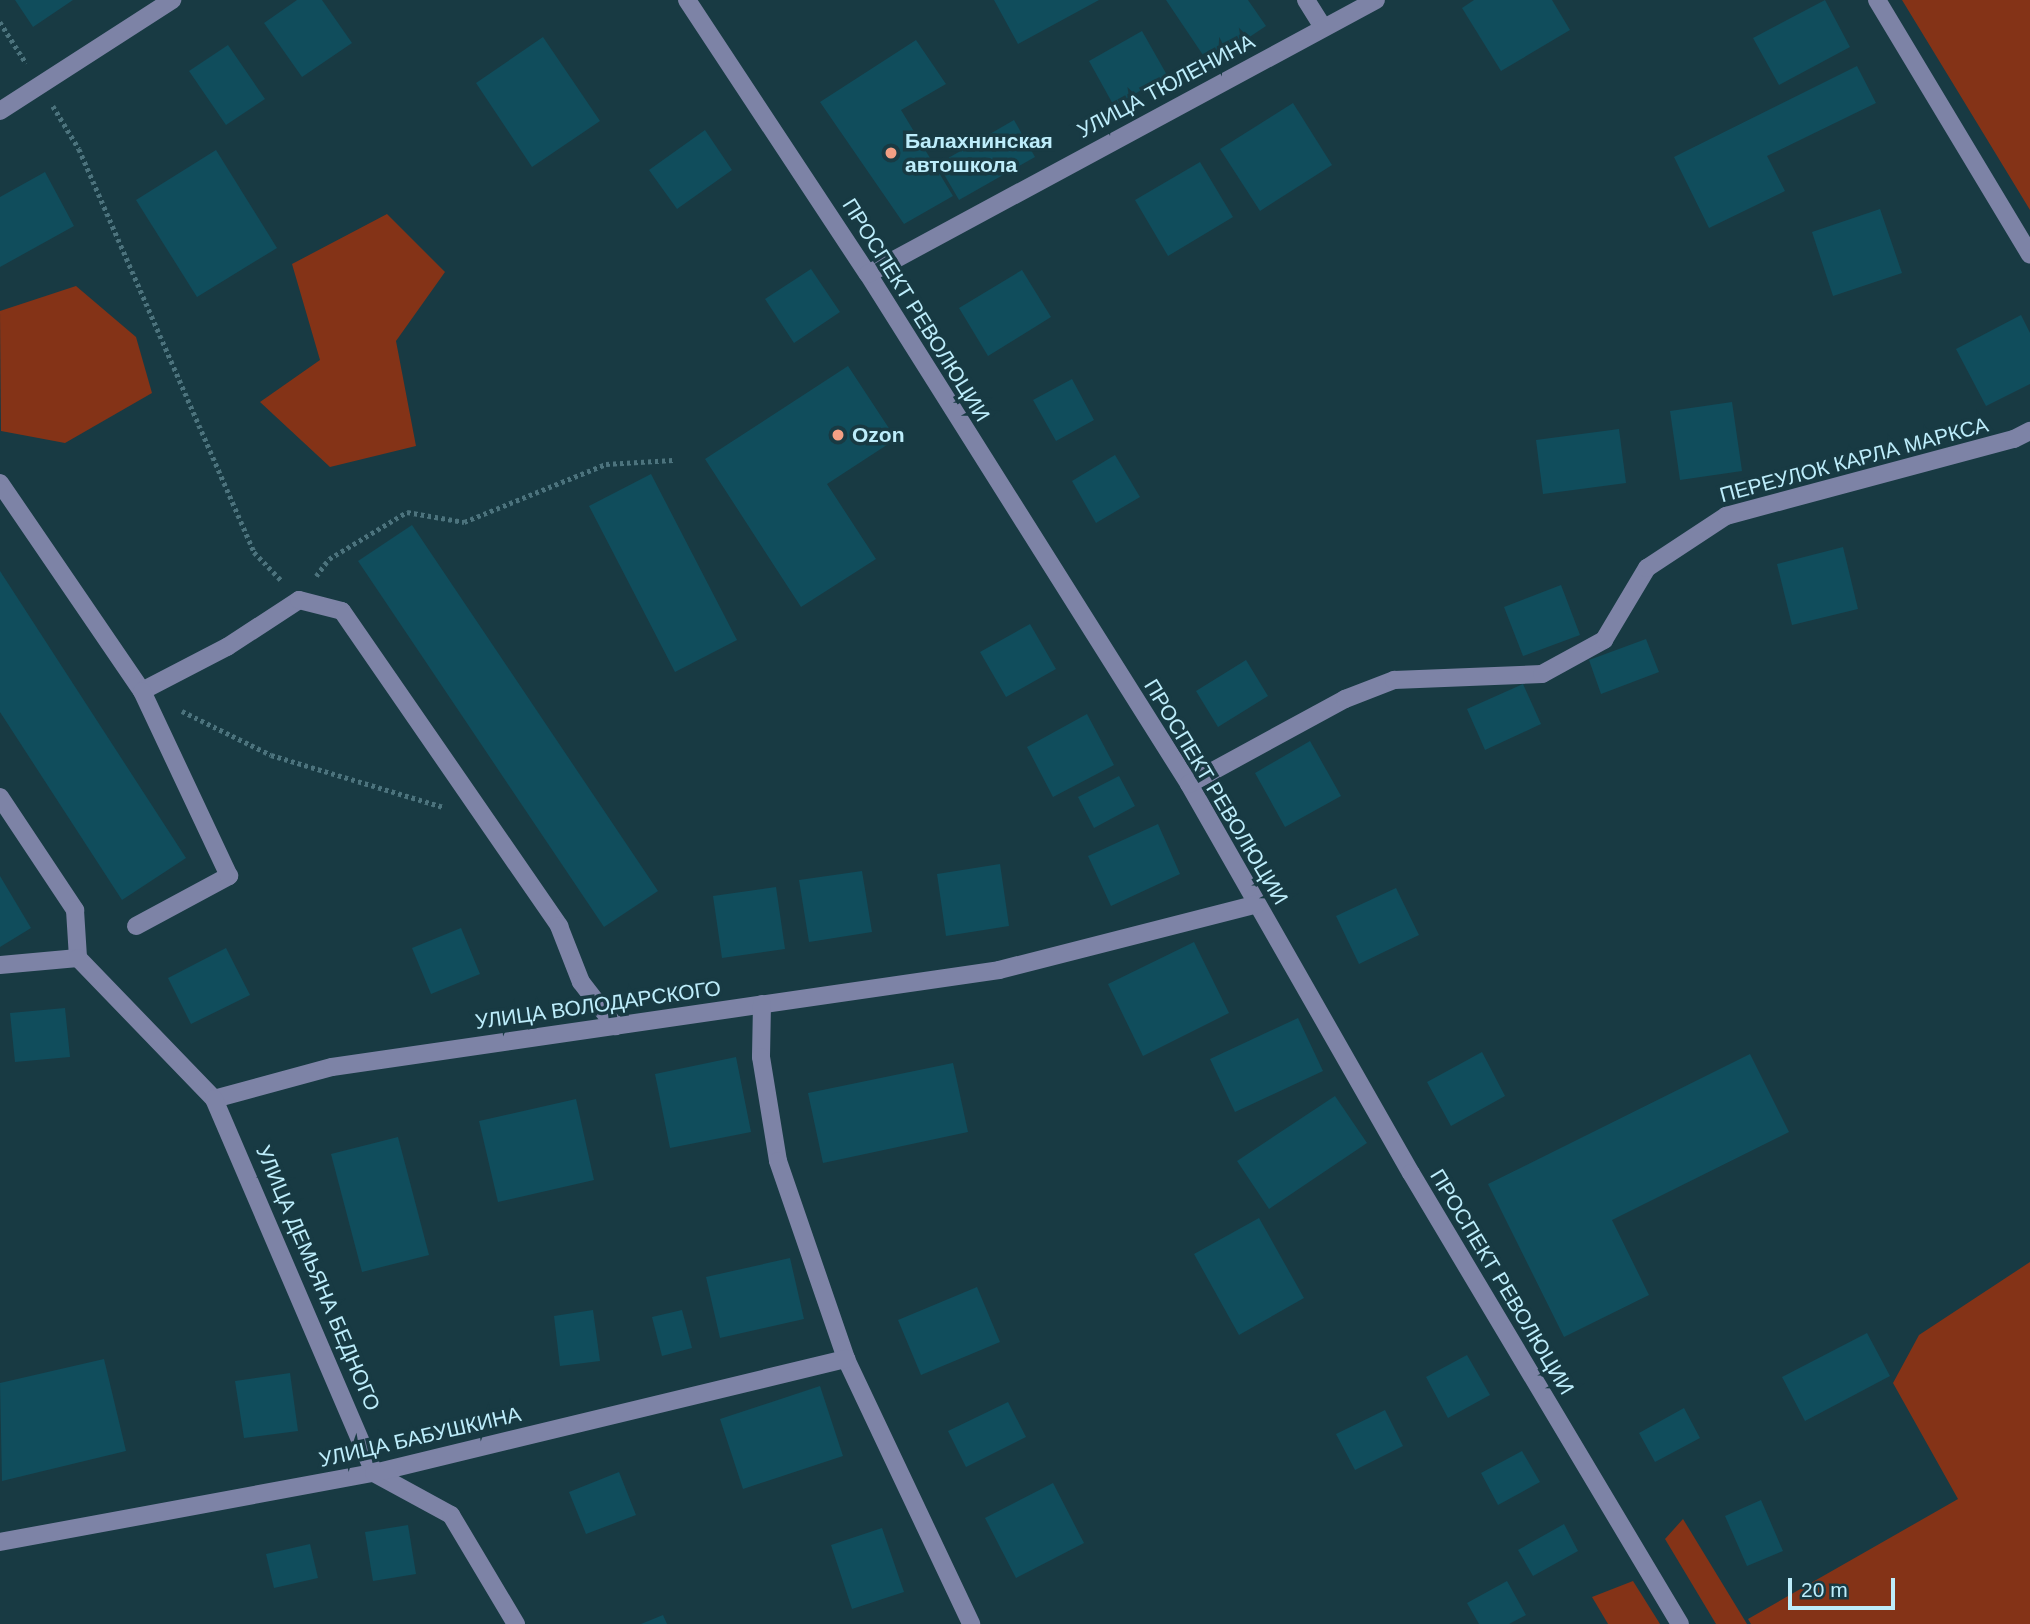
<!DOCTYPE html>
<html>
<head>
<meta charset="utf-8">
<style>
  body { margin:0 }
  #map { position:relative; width:2030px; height:1624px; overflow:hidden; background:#183a43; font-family:Arial,sans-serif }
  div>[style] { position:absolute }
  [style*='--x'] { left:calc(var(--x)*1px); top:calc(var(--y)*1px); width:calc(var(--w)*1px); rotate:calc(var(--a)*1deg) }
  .green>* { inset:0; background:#843317 }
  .building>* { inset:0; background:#104d5c }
  .path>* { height:4.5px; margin-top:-2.25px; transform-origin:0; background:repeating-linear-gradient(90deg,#4c737d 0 3.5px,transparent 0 7px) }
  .minor>* { height:18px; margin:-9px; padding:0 9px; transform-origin:9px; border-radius:9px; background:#7d83a6 }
  .dots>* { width:19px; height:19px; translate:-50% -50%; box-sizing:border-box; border:4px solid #183a43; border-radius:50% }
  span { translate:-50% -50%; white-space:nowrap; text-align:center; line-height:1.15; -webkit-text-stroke:7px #183a43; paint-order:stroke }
  .street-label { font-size:21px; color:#bdedfb }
  .poi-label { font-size:21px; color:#bdedfb; font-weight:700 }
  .left { translate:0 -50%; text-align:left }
  .scale { position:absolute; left:1788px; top:1578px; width:107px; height:32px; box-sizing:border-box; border:4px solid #bdedfb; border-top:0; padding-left:9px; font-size:21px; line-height:24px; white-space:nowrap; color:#bdedfb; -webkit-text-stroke:5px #183a43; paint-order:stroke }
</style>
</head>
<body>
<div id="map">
  <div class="green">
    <i style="clip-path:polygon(1902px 0,2030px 0,2030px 210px,1949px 77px)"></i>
    <i style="clip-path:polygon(387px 214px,445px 272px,396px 341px,416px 446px,330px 467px,260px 402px,320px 360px,292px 264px)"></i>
    <i style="clip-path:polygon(76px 286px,136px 337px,152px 393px,65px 443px,1px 431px,0 311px)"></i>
    <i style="clip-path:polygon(2030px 1262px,2030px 1624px,1751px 1624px,1748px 1619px,1958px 1499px,1893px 1383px,1919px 1335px)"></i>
    <i style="clip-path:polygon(1683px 1519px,1747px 1624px,1716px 1624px,1665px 1539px)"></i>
    <i style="clip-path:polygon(1633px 1581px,1660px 1624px,1608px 1624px,1592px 1597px)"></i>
  </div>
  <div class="building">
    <i style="clip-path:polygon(15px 0,73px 0,33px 27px)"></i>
    <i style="clip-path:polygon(297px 0,322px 0,352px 43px,302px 77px,264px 23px)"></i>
    <i style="clip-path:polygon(994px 0,1099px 0,1018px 44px)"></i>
    <i style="clip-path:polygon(1166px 0,1248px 0,1266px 26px,1209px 64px)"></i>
    <i style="clip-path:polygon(1474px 0,1552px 0,1570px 30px,1501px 71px,1462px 8px)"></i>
    <i style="clip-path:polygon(1825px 0,1850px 47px,1779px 85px,1753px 38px)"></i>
    <i style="clip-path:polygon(1142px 31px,1167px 75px,1114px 106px,1089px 61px)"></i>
    <i style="clip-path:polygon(543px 37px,600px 121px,532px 167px,476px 83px)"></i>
    <i style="clip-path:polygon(916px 40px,946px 84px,901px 110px,953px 196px,904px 224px,820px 102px)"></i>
    <i style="clip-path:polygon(228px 45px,265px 99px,226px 125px,189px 71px)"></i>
    <i style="clip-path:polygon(1857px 66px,1876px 103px,1767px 156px,1785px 191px,1709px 228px,1674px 157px)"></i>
    <i style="clip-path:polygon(1293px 103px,1332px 165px,1260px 211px,1220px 149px)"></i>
    <i style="clip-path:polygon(1014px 120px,1035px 157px,959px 200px,938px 164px)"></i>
    <i style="clip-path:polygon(705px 130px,732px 170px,677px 209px,649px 170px)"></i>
    <i style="clip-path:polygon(216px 150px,277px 248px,197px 297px,136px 200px)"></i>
    <i style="clip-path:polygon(1200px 162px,1233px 217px,1168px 256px,1135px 200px)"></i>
    <i style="clip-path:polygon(45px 172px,74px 226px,0 267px,0 197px)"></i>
    <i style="clip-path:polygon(1880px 209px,1902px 273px,1833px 296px,1812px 232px)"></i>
    <i style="clip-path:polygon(811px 269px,840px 312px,794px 343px,765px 299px)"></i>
    <i style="clip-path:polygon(1022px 270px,1051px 317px,988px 356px,959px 308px)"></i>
    <i style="clip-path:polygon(2021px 315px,2030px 333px,2030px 384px,1986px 406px,1956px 349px)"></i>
    <i style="clip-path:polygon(848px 366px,896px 439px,827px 484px,876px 559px,801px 607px,705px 459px)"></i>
    <i style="clip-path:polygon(1072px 379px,1094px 420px,1056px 441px,1033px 400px)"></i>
    <i style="clip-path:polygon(1732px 402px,1742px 471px,1680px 480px,1670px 411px)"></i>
    <i style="clip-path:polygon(1619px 429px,1626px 483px,1543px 494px,1536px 440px)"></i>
    <i style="clip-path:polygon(1115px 455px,1140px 497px,1096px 523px,1072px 481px)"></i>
    <i style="clip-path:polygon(651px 474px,737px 640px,675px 672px,589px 506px)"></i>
    <i style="clip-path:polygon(412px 525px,658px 891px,604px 927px,358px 561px)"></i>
    <i style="clip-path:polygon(1843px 547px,1858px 609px,1792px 625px,1777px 564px)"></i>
    <i style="clip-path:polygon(0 571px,186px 858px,122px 900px,0 712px)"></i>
    <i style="clip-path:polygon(1561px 585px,1580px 635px,1523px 656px,1504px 607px)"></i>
    <i style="clip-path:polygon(1030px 624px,1056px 669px,1006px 697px,980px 652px)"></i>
    <i style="clip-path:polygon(1646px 639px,1659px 672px,1601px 694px,1589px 660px)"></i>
    <i style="clip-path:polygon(1246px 660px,1268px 696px,1218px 727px,1196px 691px)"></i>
    <i style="clip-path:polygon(1523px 684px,1541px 724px,1485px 750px,1467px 709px)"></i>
    <i style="clip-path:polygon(1087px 714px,1114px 765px,1053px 797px,1027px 747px)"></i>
    <i style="clip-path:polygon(1310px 741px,1341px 796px,1285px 827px,1255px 773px)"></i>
    <i style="clip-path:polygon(1119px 776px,1135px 806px,1094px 828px,1078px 797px)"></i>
    <i style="clip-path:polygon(1158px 824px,1180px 874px,1111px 906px,1088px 856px)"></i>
    <i style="clip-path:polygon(1000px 864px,1009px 926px,946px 936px,937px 874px)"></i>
    <i style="clip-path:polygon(862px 871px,872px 932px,809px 942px,799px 880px)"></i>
    <i style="clip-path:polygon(0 876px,31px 928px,0 947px)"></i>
    <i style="clip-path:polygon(776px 887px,785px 949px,722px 958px,713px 896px)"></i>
    <i style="clip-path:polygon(1396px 888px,1419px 935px,1359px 964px,1336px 916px)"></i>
    <i style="clip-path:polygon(461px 928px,480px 974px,431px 994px,412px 948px)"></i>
    <i style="clip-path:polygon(1194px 942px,1229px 1013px,1143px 1056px,1108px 984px)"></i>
    <i style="clip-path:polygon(226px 948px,250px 995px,191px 1024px,168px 978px)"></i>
    <i style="clip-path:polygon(65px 1008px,70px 1057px,15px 1062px,10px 1013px)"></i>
    <i style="clip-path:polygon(1298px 1018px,1323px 1071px,1235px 1112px,1210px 1059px)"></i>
    <i style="clip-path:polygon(1482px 1052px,1505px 1096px,1451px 1126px,1427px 1082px)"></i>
    <i style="clip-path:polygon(1750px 1054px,1789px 1132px,1612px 1220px,1649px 1295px,1564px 1337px,1488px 1184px)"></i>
    <i style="clip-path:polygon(736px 1057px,751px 1132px,670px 1148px,655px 1074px)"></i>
    <i style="clip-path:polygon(953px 1063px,968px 1132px,823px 1163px,808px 1093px)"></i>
    <i style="clip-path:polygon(1335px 1096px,1367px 1143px,1269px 1209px,1237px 1161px)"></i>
    <i style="clip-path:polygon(576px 1099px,594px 1180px,498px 1202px,479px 1121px)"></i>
    <i style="clip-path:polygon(398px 1137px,429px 1255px,362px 1272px,331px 1154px)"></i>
    <i style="clip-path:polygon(1259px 1218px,1304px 1298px,1239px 1335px,1194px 1254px)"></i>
    <i style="clip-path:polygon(790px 1258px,804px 1319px,720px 1338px,706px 1277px)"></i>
    <i style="clip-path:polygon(977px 1287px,1000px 1342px,921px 1375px,898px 1320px)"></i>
    <i style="clip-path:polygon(593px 1310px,600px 1361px,560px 1366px,554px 1316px)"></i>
    <i style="clip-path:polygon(682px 1310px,692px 1348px,662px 1356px,652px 1317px)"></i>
    <i style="clip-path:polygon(1867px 1333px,1890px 1376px,1805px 1421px,1782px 1377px)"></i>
    <i style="clip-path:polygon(1467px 1355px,1490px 1395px,1448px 1418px,1426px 1377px)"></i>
    <i style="clip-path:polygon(104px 1359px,126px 1451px,2px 1481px,0 1383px)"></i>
    <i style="clip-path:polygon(290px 1373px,298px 1431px,244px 1438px,235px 1381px)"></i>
    <i style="clip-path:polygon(820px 1386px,843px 1456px,743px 1489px,720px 1419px)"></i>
    <i style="clip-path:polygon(1008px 1402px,1026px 1437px,966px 1467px,948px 1431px)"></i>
    <i style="clip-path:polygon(1684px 1408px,1700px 1438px,1655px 1462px,1639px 1433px)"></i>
    <i style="clip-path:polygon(1385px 1410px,1403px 1446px,1355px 1470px,1336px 1434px)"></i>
    <i style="clip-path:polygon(1522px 1451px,1540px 1482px,1498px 1505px,1481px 1473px)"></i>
    <i style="clip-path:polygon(619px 1472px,636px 1515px,586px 1534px,569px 1492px)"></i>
    <i style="clip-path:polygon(1053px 1483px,1084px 1543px,1016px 1578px,985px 1518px)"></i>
    <i style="clip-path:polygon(1761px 1500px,1783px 1551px,1747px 1566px,1725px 1516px)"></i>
    <i style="clip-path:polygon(1564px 1524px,1578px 1551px,1533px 1576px,1518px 1550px)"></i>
    <i style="clip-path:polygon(408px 1525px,416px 1574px,373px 1581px,365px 1532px)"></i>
    <i style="clip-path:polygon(882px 1528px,904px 1592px,852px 1609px,831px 1545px)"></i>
    <i style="clip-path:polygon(310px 1544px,318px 1578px,274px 1588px,266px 1554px)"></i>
    <i style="clip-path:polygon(1507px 1581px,1526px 1615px,1509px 1624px,1479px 1624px,1467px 1603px)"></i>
    <i style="clip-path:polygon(663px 1615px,667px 1624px,641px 1624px)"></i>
  </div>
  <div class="path">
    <i style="--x:0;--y:22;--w:49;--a:57.6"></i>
    <i style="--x:53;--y:106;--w:50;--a:58.8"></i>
    <i style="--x:79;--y:149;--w:439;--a:66.5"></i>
    <i style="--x:254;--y:552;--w:40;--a:46"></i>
    <i style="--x:316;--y:576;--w:21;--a:-53"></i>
    <i style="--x:329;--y:559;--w:91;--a:-31.1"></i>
    <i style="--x:407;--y:512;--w:58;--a:10"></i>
    <i style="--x:464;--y:522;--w:153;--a:-22.2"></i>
    <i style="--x:606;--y:464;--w:67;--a:-3.4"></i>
    <i style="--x:182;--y:711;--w:99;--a:26.3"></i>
    <i style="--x:271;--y:755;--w:180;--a:16.8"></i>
  </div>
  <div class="minor">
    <i style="--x:687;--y:0;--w:328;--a:56.6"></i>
    <i style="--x:868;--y:274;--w:603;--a:57.81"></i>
    <i style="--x:1189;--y:784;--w:448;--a:60.3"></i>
    <i style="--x:1411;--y:1173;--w:525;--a:59.19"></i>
    <i style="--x:1306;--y:0;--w:32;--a:58"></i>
    <i style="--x:1877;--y:0;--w:297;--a:59"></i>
    <i style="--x:0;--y:111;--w:205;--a:-32.8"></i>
    <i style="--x:868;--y:274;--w:577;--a:-28.34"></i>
    <i style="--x:0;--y:483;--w:252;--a:55.7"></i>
    <i style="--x:142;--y:691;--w:96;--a:-27.4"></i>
    <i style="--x:227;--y:647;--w:86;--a:-33.1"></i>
    <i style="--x:299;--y:600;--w:44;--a:14.3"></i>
    <i style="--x:342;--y:611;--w:383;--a:55.4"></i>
    <i style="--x:559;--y:926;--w:60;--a:68.6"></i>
    <i style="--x:581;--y:982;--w:56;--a:52.3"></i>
    <i style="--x:1189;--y:784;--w:178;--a:-28.6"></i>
    <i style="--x:1345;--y:699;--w:53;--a:-21.2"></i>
    <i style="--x:1394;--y:680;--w:148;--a:-2.3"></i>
    <i style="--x:1542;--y:674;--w:71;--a:-28.7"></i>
    <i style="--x:1604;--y:640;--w:84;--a:-59.2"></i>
    <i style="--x:1647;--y:568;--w:95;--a:-33.4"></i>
    <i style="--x:1726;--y:516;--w:298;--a:-15"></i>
    <i style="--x:2014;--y:439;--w:18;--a:-27"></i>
    <i style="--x:0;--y:797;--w:136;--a:56.4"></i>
    <i style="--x:75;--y:910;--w:48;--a:86.4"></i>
    <i style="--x:136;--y:926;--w:106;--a:-28.3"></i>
    <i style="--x:229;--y:876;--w:204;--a:-115.2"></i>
    <i style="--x:0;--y:965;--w:78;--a:-5.1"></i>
    <i style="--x:78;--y:958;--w:196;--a:46"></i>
    <i style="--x:214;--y:1099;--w:122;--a:-15.2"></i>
    <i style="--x:332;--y:1067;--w:674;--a:-8.27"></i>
    <i style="--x:999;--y:970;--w:266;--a:-14.3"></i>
    <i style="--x:762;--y:1004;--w:53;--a:91.1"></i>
    <i style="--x:761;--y:1057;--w:105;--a:80.7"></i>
    <i style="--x:778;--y:1161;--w:209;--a:71"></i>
    <i style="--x:846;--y:1359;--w:293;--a:64.7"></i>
    <i style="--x:214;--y:1099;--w:407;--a:66.8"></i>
    <i style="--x:374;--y:1473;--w:88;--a:28.6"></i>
    <i style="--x:451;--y:1515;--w:127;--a:59.2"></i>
    <i style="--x:0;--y:1542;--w:380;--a:-10.5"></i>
    <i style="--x:374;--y:1473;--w:486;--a:-13.6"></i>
  </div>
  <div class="dots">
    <i style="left:891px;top:153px;background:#f39f84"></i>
    <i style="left:838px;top:435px;background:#f39f84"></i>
  </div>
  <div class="street-label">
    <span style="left:1166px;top:86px;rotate:-28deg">УЛИЦА ТЮЛЕНИНА</span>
    <span style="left:916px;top:310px;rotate:58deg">ПРОСПЕКТ РЕВОЛЮЦИИ</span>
    <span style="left:1854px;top:460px;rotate:-15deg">ПЕРЕУЛОК КАРЛА МАРКСА</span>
    <span style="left:1216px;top:792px;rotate:59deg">ПРОСПЕКТ РЕВОЛЮЦИИ</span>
    <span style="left:598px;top:1005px;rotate:-8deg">УЛИЦА ВОЛОДАРСКОГО</span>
    <span style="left:318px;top:1278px;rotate:67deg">УЛИЦА ДЕМЬЯНА БЕДНОГО</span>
    <span style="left:1502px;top:1282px;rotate:59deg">ПРОСПЕКТ РЕВОЛЮЦИИ</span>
    <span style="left:420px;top:1437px;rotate:-13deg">УЛИЦА БАБУШКИНА</span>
  </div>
  <div class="poi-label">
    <span class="left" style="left:905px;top:153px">Балахнинская<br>автошкола</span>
    <span class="left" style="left:852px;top:435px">Ozon</span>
  </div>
  <div class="scale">20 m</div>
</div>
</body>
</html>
